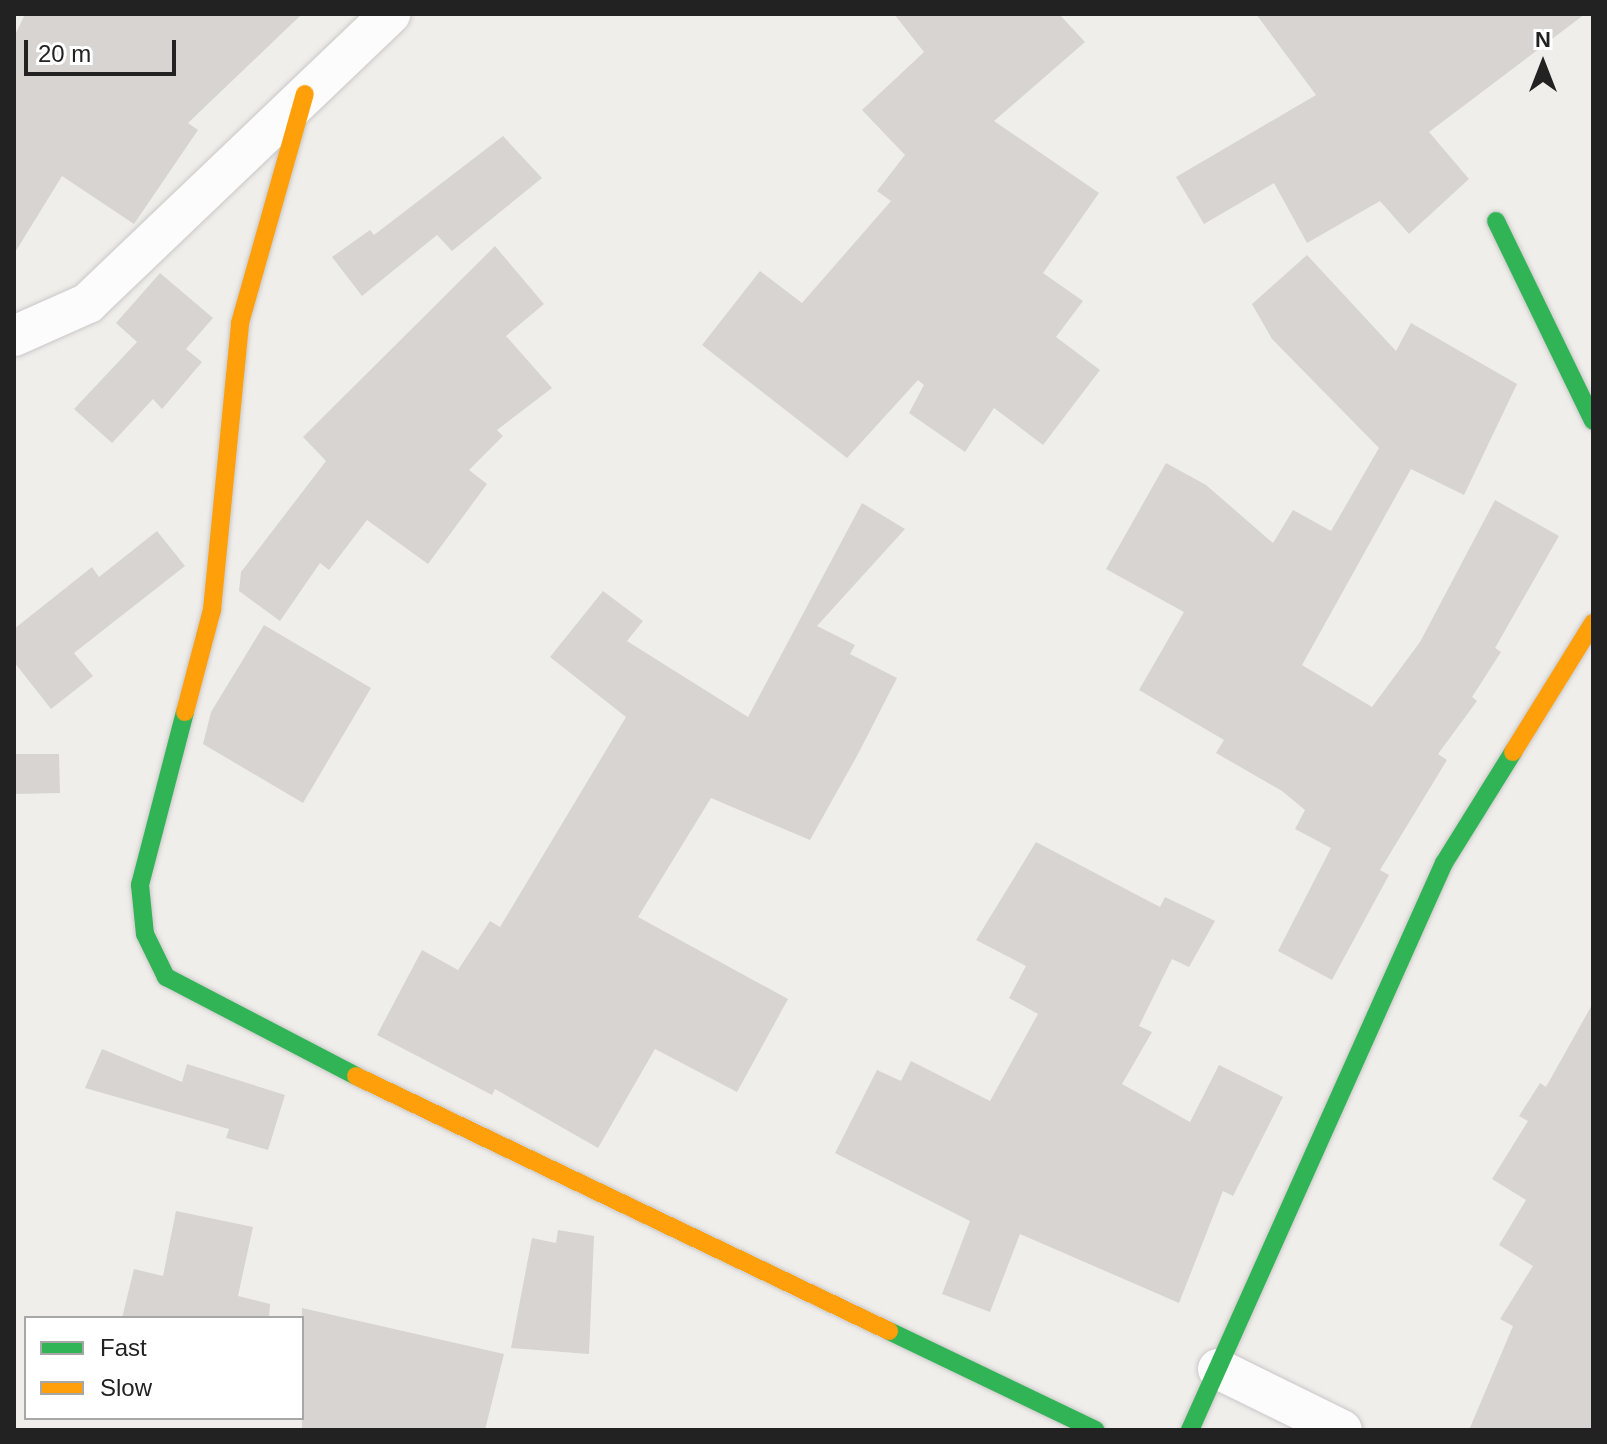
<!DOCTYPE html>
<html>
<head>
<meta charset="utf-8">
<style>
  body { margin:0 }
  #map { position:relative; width:1607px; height:1444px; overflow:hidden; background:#f0eeeb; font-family:Helvetica,sans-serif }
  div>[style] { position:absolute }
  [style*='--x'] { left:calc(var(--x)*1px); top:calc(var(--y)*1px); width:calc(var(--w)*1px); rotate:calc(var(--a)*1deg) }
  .building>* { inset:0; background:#d7d4d2 }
  .roads { filter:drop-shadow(0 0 2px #c9c8c7) drop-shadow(0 0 2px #c9c8c7) }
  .street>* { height:40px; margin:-20px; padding:0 20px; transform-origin:20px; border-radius:20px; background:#fdfcfc }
  .fast>* { height:18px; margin:-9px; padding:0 9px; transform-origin:9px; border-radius:9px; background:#30b455 }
  .slow>* { height:18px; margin:-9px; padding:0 9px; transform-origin:9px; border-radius:9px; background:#ff9f0a }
  span { translate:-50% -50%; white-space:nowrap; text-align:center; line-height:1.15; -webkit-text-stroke:7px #fff; paint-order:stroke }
  .frame { position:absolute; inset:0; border:16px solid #222; pointer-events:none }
  .legend { position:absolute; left:24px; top:1316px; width:280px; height:104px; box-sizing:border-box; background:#fff; border:2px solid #a7a7a7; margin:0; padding:10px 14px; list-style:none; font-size:24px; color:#222 }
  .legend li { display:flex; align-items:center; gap:16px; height:40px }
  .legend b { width:40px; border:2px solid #a7a7a7 }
  .north { position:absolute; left:1503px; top:24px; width:80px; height:80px; -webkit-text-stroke:6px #fff; paint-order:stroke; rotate:0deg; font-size:22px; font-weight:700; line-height:32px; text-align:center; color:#222 }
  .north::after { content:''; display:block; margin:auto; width:28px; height:36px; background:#222; clip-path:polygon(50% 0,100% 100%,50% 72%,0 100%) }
  .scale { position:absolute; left:24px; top:40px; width:152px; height:36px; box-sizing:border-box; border:4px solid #222; border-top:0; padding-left:10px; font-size:24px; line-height:28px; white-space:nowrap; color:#222; -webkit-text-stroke:6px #fff; paint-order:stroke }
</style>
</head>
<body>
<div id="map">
  <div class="building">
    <i style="clip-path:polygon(25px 14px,302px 14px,188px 123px,198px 130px,134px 224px,62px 176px,14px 254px,14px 37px)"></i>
    <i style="clip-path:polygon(894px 14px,1059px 14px,1085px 42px,994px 121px,1099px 193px,1043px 273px,1083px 301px,1056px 337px,1100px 370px,1043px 445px,994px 408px,965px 452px,909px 413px,924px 385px,918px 380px,847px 458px,702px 345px,760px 271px,802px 303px,891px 201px,877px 191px,905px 155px,862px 110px,924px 52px)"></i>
    <i style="clip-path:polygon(1256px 14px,1585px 14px,1429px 132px,1469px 179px,1409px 234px,1380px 201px,1307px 243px,1274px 183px,1204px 224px,1176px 177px,1316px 95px)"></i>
    <i style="clip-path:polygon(503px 136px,542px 178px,452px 251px,437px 235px,362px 296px,332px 257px,370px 230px,374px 235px)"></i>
    <i style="clip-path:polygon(495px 246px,544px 304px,506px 336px,552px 388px,497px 430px,503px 436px,469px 470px,487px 484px,428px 564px,367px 520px,329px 570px,320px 563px,280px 621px,239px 591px,241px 572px,326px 461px,303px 437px)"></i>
    <i style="clip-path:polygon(1307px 255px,1396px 351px,1411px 323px,1517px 384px,1464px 495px,1411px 469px,1302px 665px,1372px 707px,1420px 642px,1495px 500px,1559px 536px,1495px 648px,1501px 652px,1472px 697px,1477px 701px,1438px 754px,1447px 760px,1380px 870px,1389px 875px,1332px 980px,1278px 951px,1331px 848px,1295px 829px,1305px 810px,1282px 791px,1216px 753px,1224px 740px,1139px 690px,1184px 612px,1106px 569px,1166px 463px,1206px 485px,1273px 543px,1293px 510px,1331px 531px,1379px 448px,1272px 339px,1252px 304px)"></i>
    <i style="clip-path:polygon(160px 273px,213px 318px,186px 349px,202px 362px,162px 409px,153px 399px,112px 443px,74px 409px,137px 342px,116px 323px)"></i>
    <i style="clip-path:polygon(862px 503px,905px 529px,817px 626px,855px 645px,850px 654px,897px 678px,858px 754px,810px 840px,711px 798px,638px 917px,788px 999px,737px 1092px,655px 1049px,598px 1148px,495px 1089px,492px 1095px,377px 1035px,422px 950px,458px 970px,490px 921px,500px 927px,626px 717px,550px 657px,603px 591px,643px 621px,627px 641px,748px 717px)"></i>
    <i style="clip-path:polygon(157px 531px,185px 566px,74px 653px,93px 676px,51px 709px,14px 662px,14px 629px,92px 567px,99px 577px)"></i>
    <i style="clip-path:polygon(264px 625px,371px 688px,303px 803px,203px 744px,211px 712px)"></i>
    <i style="clip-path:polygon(14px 754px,59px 754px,60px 793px,15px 794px)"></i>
    <i style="clip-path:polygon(1036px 842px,1160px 907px,1165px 897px,1215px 921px,1189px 967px,1172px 959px,1139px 1026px,1152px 1032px,1122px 1084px,1190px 1122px,1219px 1065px,1283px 1097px,1233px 1196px,1223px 1191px,1179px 1303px,1020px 1234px,990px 1312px,942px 1294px,970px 1221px,835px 1153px,877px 1070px,901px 1081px,911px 1061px,990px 1101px,1038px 1014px,1009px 998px,1026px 966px,976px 940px)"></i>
    <i style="clip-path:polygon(1593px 1003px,1593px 1430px,1469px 1430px,1513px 1326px,1500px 1319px,1533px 1266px,1499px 1245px,1526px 1200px,1492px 1179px,1528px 1121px,1519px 1116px,1540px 1083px,1546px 1087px)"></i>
    <i style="clip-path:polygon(102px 1049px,182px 1082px,187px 1064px,285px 1095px,268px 1150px,226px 1138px,229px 1129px,85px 1088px)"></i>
    <i style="clip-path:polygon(176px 1211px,253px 1227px,238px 1296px,270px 1304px,269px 1318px,122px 1318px,134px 1269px,163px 1276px)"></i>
    <i style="clip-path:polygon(558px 1230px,594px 1236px,589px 1354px,511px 1348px,532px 1238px,556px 1243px)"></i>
    <i style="clip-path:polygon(302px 1308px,504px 1354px,485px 1430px,302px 1430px)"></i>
  </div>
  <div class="roads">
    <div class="street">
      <i style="--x:14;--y:336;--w:81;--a:-24"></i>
      <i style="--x:88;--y:303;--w:418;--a:-43.7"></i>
      <i style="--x:1218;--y:1369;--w:138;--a:26.2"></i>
    </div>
    <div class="fast">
      <i style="--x:1496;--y:221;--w:222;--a:64.1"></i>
      <i style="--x:185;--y:712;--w:179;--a:104.6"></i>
      <i style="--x:140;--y:885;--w:49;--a:84.2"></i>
      <i style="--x:145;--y:934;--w:48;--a:64"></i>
      <i style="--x:166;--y:977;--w:214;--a:27.5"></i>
      <i style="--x:889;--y:1331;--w:229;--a:25.6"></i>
      <i style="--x:1190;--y:1430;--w:621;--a:-65.87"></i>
      <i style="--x:1444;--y:863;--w:131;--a:-58.1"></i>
    </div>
    <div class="slow">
      <i style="--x:185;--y:712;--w:106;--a:-75.2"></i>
      <i style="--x:212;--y:610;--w:288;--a:-84.4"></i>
      <i style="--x:240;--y:323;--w:238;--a:-74.2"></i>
      <i style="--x:1513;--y:752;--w:152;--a:-58.2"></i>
      <i style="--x:356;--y:1076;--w:591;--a:25.57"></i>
    </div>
  </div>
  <div class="frame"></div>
  <ul class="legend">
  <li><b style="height:10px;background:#30b455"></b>Fast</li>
  <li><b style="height:10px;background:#ff9f0a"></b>Slow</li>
  </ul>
  <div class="north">N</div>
  <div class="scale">20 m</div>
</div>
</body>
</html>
